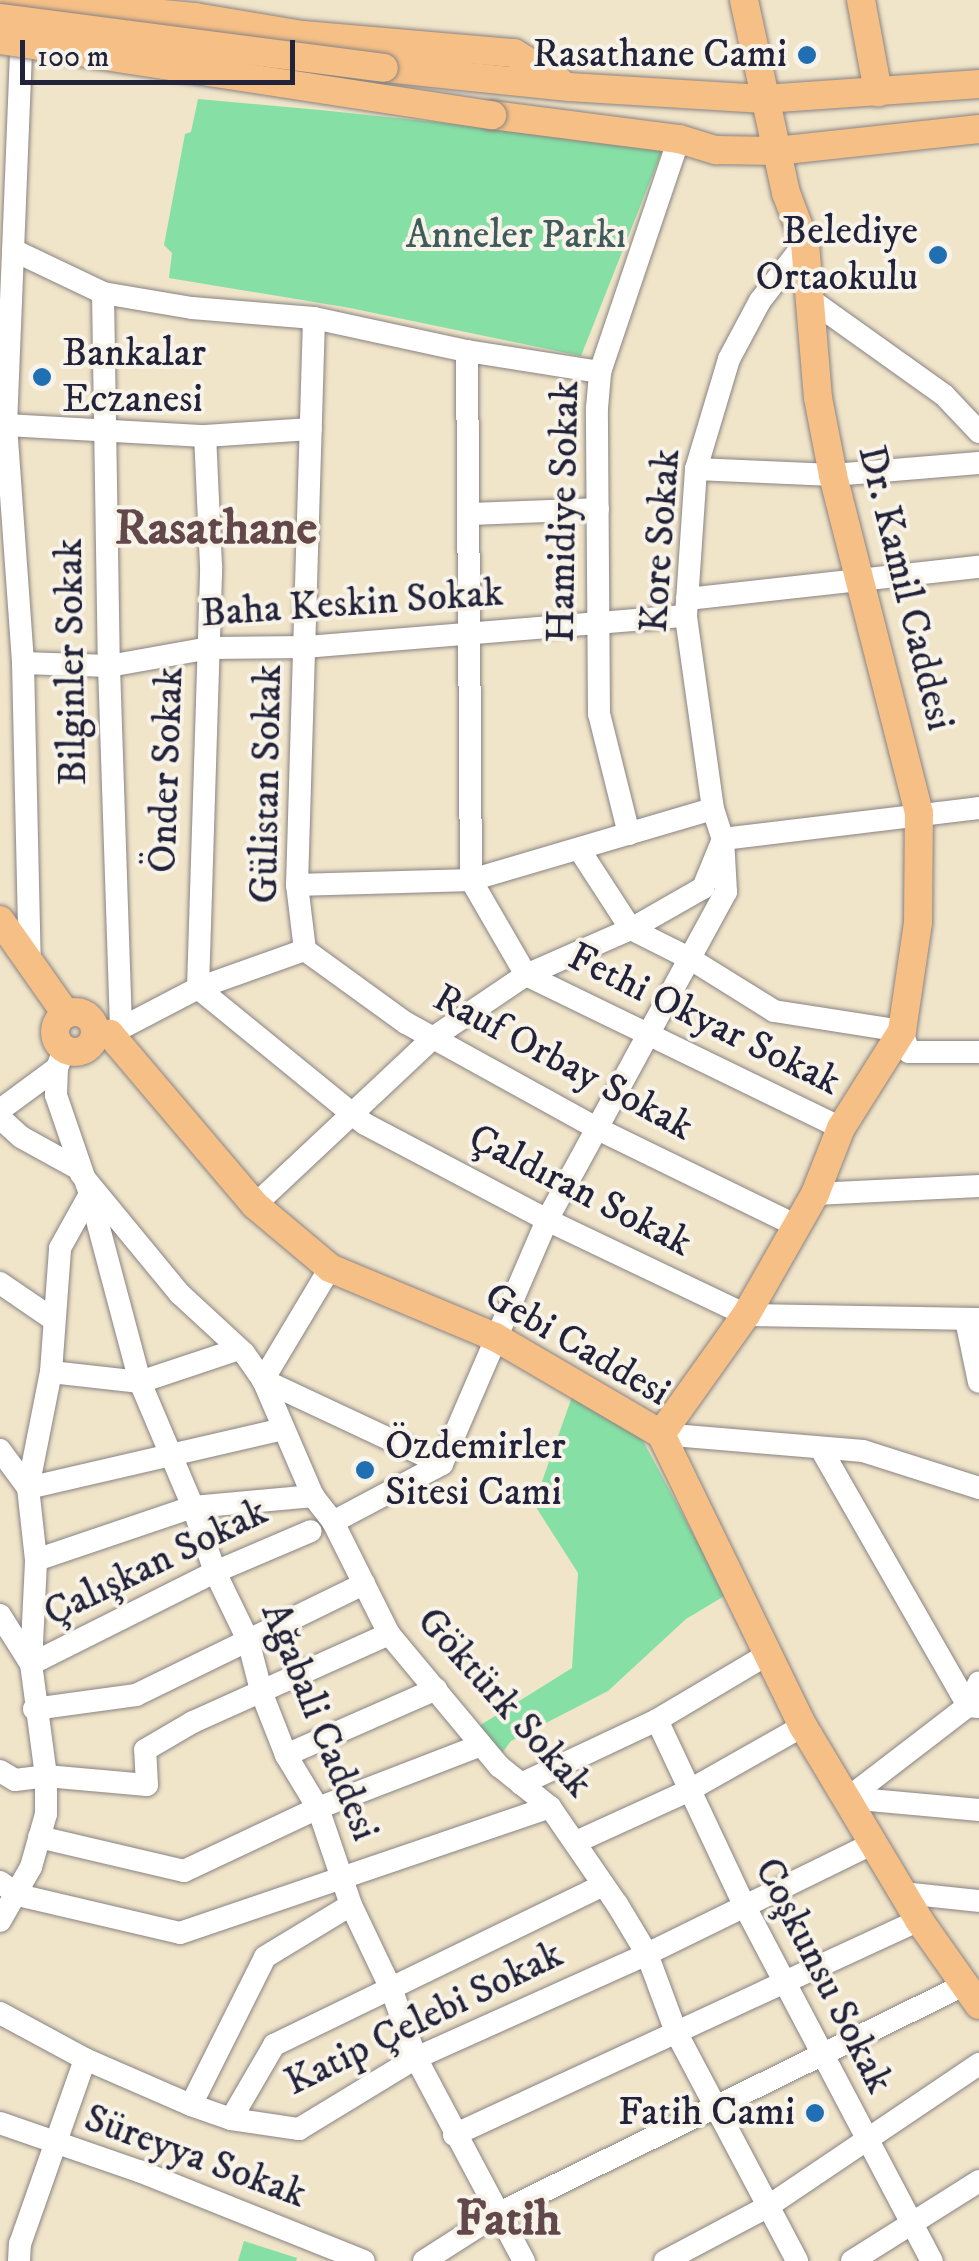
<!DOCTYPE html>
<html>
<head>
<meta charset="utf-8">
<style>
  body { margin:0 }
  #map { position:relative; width:979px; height:2261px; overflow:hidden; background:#f0e4c9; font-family:"IM FELL DW Pica",serif }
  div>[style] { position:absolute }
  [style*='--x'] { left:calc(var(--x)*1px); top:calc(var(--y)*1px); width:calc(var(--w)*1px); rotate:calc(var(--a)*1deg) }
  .green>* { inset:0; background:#86e0a6 }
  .roads { filter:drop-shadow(0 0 2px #898382) drop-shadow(0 0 2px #898382) }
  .minor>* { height:22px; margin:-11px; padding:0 11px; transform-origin:11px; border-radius:11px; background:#fff }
  .major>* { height:28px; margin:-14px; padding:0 14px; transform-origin:14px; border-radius:14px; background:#f5bf86 }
  .major>.ring { margin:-14px; padding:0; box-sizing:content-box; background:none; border:28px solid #f5bf86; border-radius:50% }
  .bridges { filter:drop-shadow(0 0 2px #898382) drop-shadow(0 0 2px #898382) }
  .major-bridge>* { height:28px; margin:-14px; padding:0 14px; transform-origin:14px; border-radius:14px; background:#f5bf86 }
  .dots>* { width:28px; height:28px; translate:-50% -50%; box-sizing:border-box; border:5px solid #f7f3e8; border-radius:50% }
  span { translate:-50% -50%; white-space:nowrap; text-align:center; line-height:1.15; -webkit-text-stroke:8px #f7f3e8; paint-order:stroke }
  .poi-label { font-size:40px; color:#22223b }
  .right { translate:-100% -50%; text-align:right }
  .left { translate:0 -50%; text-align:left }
  .park-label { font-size:40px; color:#405b5b }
  .street-label { font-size:40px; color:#22223b }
  .district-label { font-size:50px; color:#63484b; font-weight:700 }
  .scale { position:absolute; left:20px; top:40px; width:275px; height:45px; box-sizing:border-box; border:5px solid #22223b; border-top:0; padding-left:12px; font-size:30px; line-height:35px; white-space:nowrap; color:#22223b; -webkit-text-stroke:8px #f7f3e8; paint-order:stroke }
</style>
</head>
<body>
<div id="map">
  <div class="green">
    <i style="clip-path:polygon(198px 99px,320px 110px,664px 146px,581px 356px,350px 308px,169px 278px,172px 253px,164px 245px,185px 134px,191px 132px)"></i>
    <i style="clip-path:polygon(573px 1394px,641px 1437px,726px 1595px,686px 1619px,608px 1691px,511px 1741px,500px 1756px,479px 1726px,572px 1668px,578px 1573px,534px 1504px)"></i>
    <i style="clip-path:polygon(244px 2241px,297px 2258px,296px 2261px,238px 2261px)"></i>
  </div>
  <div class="roads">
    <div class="minor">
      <i style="--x:17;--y:28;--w:24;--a:81"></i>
      <i style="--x:21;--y:52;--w:373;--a:92.3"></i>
      <i style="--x:6;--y:425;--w:239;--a:85.9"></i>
      <i style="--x:23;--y:663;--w:298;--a:88.7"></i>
      <i style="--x:13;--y:250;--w:100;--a:25.5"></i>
      <i style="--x:103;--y:293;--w:90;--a:9.6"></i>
      <i style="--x:192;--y:308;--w:122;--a:4.7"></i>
      <i style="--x:314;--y:318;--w:157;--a:12.2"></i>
      <i style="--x:467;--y:351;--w:135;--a:9"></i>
      <i style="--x:103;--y:293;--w:373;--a:89.1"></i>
      <i style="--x:109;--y:666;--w:363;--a:88.1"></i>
      <i style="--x:808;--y:298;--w:167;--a:35.5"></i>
      <i style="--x:944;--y:395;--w:51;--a:46.6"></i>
      <i style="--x:467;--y:351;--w:529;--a:89.57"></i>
      <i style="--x:471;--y:880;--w:110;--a:59.9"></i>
      <i style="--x:526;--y:975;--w:350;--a:25.9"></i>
      <i style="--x:6;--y:425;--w:199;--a:3.2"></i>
      <i style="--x:205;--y:436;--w:106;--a:-3.8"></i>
      <i style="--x:696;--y:469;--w:137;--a:2.5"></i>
      <i style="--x:833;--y:475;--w:146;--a:-4.7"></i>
      <i style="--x:469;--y:514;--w:129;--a:-2.2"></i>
      <i style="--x:687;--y:599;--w:294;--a:-6.3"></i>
      <i style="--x:23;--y:663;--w:86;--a:2"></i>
      <i style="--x:109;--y:666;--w:103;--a:-10.1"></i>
      <i style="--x:210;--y:648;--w:96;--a:-0.6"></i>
      <i style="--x:306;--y:647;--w:381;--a:-4.7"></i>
      <i style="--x:713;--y:809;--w:195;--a:-98"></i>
      <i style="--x:686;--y:616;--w:147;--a:-86.1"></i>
      <i style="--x:696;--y:469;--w:115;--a:-73.3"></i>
      <i style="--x:729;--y:359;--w:66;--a:-61.9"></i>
      <i style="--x:760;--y:301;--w:73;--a:-52.2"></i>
      <i style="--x:629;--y:834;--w:124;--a:-104"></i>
      <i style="--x:599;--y:714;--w:306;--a:-90.4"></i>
      <i style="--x:597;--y:408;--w:36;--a:-85"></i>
      <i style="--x:600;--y:372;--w:246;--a:-71.3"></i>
      <i style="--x:579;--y:849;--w:95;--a:57"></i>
      <i style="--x:631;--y:929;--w:65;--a:26.6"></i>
      <i style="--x:689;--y:958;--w:100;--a:31.9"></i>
      <i style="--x:774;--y:1011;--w:130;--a:8.9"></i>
      <i style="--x:902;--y:1031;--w:22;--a:72"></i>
      <i style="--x:909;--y:1052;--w:70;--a:0"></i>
      <i style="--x:297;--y:885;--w:174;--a:-1.6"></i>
      <i style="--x:471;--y:880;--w:252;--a:-16.4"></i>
      <i style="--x:713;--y:809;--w:32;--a:72"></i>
      <i style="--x:723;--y:839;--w:258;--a:-6.9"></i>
      <i style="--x:305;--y:950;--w:65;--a:-97"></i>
      <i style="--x:297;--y:885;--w:567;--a:-88.28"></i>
      <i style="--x:305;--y:950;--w:125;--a:35.9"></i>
      <i style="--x:406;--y:1023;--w:219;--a:28.9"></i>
      <i style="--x:598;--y:1129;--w:219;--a:26"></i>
      <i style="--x:198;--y:988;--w:215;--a:39.2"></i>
      <i style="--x:365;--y:1124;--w:206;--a:27.8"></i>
      <i style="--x:547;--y:1220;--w:221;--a:25.5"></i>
      <i style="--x:746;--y:1315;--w:233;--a:1"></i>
      <i style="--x:198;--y:988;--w:422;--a:-88.2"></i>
      <i style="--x:211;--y:566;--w:130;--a:-92.6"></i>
      <i style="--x:110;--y:1034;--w:99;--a:-27.6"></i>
      <i style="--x:198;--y:988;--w:114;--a:-19.6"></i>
      <i style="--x:0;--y:1110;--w:71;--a:-36.4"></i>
      <i style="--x:57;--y:1068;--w:19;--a:-69"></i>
      <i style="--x:0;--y:1118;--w:28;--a:42"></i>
      <i style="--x:21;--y:1137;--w:66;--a:28.9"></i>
      <i style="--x:81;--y:1174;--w:156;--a:50.5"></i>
      <i style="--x:180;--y:1294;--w:87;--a:42.7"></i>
      <i style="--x:244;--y:1353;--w:33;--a:55"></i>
      <i style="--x:263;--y:1380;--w:126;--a:66.7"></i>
      <i style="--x:313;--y:1496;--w:33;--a:52"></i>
      <i style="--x:333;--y:1522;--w:125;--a:63.4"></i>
      <i style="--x:389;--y:1634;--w:172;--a:50.2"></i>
      <i style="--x:499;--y:1766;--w:65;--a:38.8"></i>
      <i style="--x:550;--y:1807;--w:118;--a:55.4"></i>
      <i style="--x:617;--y:1904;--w:58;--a:59"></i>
      <i style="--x:647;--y:1954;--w:83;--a:69.6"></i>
      <i style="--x:676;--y:2032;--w:259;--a:62.1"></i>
      <i style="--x:90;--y:1194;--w:195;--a:75.1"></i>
      <i style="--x:140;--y:1382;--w:136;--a:67"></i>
      <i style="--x:193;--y:1507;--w:69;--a:71.3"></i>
      <i style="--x:215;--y:1572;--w:76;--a:64.1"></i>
      <i style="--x:248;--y:1640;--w:56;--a:75.5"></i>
      <i style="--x:262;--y:1694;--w:66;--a:68.5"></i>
      <i style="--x:286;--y:1755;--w:62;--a:58.9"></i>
      <i style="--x:318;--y:1808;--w:102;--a:71.2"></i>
      <i style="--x:351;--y:1905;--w:95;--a:64.5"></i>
      <i style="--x:392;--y:1991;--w:71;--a:70.3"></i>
      <i style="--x:416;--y:2058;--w:230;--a:62"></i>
      <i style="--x:815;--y:1194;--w:164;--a:-2.8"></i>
      <i style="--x:255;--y:1205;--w:245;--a:-43.2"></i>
      <i style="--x:434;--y:1037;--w:111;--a:-34"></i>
      <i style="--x:526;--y:975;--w:115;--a:-23.7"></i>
      <i style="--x:631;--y:929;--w:83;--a:-29.7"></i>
      <i style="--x:703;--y:888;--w:48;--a:-67.8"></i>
      <i style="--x:330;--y:1268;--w:131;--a:120.9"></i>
      <i style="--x:263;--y:1380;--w:198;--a:25.1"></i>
      <i style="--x:0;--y:1283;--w:65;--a:34.4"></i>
      <i style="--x:966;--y:1320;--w:63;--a:78.2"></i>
      <i style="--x:51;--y:1372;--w:90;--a:6.4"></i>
      <i style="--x:140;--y:1382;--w:104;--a:-18.4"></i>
      <i style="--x:661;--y:1434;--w:203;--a:4.8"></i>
      <i style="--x:863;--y:1451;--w:122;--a:17.7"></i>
      <i style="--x:821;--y:1449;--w:296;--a:60.2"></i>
      <i style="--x:968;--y:1706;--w:11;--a:5"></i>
      <i style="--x:0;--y:1450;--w:47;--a:53.6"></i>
      <i style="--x:28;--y:1488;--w:262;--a:-13"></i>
      <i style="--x:333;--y:1522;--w:123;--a:-28"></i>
      <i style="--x:442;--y:1464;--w:266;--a:-66.7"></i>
      <i style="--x:547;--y:1220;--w:374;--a:-61.4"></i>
      <i style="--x:726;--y:892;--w:53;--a:-93.2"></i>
      <i style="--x:36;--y:1560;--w:166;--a:-18.7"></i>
      <i style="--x:193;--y:1507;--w:121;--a:-5.2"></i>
      <i style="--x:0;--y:1615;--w:58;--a:57.7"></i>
      <i style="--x:31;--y:1664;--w:206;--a:-26.6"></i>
      <i style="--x:215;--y:1572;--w:104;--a:-23.1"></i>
      <i style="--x:34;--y:1709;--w:103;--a:-7.8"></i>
      <i style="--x:136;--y:1695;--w:254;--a:-26"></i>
      <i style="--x:657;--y:1720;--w:204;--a:64.8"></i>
      <i style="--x:744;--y:1905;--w:403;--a:62.2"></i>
      <i style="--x:286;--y:1755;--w:164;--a:-23.7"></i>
      <i style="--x:0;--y:1771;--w:17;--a:31"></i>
      <i style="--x:15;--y:1780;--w:31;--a:-7"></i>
      <i style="--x:46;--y:1776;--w:101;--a:5.1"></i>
      <i style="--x:147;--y:1785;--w:35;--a:-93"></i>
      <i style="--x:145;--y:1750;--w:56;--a:-30.3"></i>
      <i style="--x:193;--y:1722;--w:215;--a:-24.2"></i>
      <i style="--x:521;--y:1784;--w:150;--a:-25.2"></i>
      <i style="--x:657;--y:1720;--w:131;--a:-30.7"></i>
      <i style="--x:848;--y:1798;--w:151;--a:-37.5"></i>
      <i style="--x:968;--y:1706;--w:26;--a:-65"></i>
      <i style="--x:848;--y:1798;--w:132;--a:5.2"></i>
      <i style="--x:39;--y:1837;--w:149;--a:13.2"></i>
      <i style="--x:184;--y:1871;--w:148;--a:-25.2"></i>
      <i style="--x:318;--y:1808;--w:175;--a:-21.1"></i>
      <i style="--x:576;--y:1842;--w:123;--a:-24.5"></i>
      <i style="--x:688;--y:1791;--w:132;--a:-29.5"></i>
      <i style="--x:0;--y:1882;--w:22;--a:36"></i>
      <i style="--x:18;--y:1895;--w:166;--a:13.2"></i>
      <i style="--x:180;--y:1933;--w:391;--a:-18.8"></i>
      <i style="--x:904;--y:1893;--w:75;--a:6.1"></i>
      <i style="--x:0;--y:1921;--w:62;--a:-60.1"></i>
      <i style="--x:31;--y:1867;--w:55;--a:-74.2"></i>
      <i style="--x:46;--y:1814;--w:38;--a:-90"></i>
      <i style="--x:46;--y:1776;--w:113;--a:-97.6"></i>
      <i style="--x:31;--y:1664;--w:104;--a:-87.2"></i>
      <i style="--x:36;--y:1560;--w:72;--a:-96.3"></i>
      <i style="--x:28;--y:1488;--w:118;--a:-78.8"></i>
      <i style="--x:51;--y:1372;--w:124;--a:-85.8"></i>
      <i style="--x:60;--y:1248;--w:62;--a:-60.9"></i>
      <i style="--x:90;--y:1194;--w:105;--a:-109"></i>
      <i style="--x:56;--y:1095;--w:27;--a:-88"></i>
      <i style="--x:0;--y:2013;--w:97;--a:28.4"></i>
      <i style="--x:85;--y:2059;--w:116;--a:23.5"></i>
      <i style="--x:191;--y:2105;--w:42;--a:19.3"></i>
      <i style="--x:231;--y:2119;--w:69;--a:8.4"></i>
      <i style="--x:299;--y:2129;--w:137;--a:-31.3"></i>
      <i style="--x:416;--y:2058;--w:253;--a:-24.2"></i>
      <i style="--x:647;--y:1954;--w:253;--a:-26.1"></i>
      <i style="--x:191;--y:2105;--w:165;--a:-63.4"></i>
      <i style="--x:265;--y:1957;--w:100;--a:-31.2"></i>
      <i style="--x:231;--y:2119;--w:86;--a:-59.8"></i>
      <i style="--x:274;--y:2045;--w:366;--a:-25.9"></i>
      <i style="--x:0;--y:2123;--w:147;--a:19.1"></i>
      <i style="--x:139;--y:2171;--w:242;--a:21.8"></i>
      <i style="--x:454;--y:2135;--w:512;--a:-24.81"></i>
      <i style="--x:19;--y:2261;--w:17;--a:-87"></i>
      <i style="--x:20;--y:2244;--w:196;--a:-70.6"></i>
      <i style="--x:424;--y:2261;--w:89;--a:-32.6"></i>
      <i style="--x:499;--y:2213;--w:520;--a:-26.12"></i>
      <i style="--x:665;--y:2261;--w:115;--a:-27.9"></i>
      <i style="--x:767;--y:2207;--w:256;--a:-34"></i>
      <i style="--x:852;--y:2261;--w:150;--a:-32.2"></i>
    </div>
    <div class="major">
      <i style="--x:12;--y:0;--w:184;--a:5.3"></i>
      <i style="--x:195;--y:17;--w:109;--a:9.5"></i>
      <i style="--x:303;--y:35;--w:212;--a:4.9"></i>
      <i style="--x:514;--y:53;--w:53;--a:31.9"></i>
      <i style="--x:861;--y:0;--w:94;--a:79.5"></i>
      <i style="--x:384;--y:68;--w:186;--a:5.9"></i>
      <i style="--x:569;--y:87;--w:195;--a:3.5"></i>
      <i style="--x:764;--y:99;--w:216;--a:-4"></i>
      <i style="--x:492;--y:115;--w:189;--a:7.3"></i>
      <i style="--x:679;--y:139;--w:39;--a:17"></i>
      <i style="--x:716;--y:150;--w:60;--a:1"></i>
      <i style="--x:776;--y:151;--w:204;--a:-6.2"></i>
      <i style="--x:0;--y:920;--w:115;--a:54.9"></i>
      <i class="ring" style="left:55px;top:1012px;width:12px;height:12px"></i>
      <i style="--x:96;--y:1033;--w:14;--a:4"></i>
      <i style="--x:110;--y:1034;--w:224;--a:49.7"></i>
      <i style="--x:255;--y:1205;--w:98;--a:40"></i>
      <i style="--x:330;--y:1268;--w:179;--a:22.7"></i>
      <i style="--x:495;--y:1337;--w:192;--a:30.3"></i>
      <i style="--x:661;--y:1434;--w:325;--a:64.1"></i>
      <i style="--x:803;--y:1726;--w:226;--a:59.1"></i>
      <i style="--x:919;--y:1920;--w:104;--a:54.8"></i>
      <i style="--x:661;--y:1434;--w:146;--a:-54.5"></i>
      <i style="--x:746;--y:1315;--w:139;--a:-60.3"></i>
      <i style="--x:815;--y:1194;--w:71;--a:-68.5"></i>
      <i style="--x:841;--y:1128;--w:115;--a:-57.8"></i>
      <i style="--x:902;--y:1031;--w:110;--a:-81.6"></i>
      <i style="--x:918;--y:922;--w:109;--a:-89.5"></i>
      <i style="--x:919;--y:813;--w:349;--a:-104.3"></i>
      <i style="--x:833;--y:475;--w:78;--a:-101"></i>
      <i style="--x:818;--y:398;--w:156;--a:-94.8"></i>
      <i style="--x:805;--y:243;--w:53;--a:-110.8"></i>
      <i style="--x:786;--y:193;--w:198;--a:-102.3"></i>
    </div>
  </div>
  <div class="bridges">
    <div class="major-bridge">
      <i style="--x:0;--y:18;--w:387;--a:7.4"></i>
      <i style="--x:0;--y:40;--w:498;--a:8.7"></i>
    </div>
  </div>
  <div class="dots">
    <i style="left:807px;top:55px;background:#1f6fb2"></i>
    <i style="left:938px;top:255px;background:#1f6fb2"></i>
    <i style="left:42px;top:377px;background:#1f6fb2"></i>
    <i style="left:365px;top:1470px;background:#1f6fb2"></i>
    <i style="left:815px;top:2113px;background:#1f6fb2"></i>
  </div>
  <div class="poi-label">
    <span class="right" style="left:787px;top:55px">Rasathane Cami</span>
    <span class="right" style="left:918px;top:255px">Belediye<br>Ortaokulu</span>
    <span class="left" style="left:62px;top:377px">Bankalar<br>Eczanesi</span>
    <span class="left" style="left:385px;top:1470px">Özdemirler<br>Sitesi Cami</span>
    <span class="right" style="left:795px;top:2113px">Fatih Cami</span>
  </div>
  <div class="park-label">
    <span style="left:516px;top:236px">Anneler Parkı</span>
  </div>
  <div class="street-label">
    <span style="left:564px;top:512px;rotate:-89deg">Hamidiye Sokak</span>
    <span style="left:661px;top:541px;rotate:-86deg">Kore Sokak</span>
    <span style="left:905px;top:588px;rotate:76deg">Dr. Kamil Caddesi</span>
    <span style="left:352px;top:604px;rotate:-4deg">Baha Keskin Sokak</span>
    <span style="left:72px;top:662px;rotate:-91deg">Bilginler Sokak</span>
    <span style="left:167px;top:770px;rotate:-88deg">Önder Sokak</span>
    <span style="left:267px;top:784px;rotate:-89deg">Gülistan Sokak</span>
    <span style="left:704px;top:1020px;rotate:26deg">Fethi Okyar Sokak</span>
    <span style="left:563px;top:1063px;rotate:28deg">Rauf Orbay Sokak</span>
    <span style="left:580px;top:1191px;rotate:27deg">Çaldıran Sokak</span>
    <span style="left:577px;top:1345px;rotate:30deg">Gebi Caddesi</span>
    <span style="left:156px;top:1563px;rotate:-26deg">Çalışkan Sokak</span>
    <span style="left:504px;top:1703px;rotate:48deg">Göktürk Sokak</span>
    <span style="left:319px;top:1722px;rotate:68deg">Ağabali Caddesi</span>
    <span style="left:823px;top:1976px;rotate:63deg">Coşkunsu Sokak</span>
    <span style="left:424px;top:2019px;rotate:-26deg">Katip Çelebi Sokak</span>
    <span style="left:195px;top:2157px;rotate:20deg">Süreyya Sokak</span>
  </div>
  <div class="district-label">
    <span style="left:216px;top:529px">Rasathane</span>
    <span style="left:508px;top:2220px">Fatih</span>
  </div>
  <div class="scale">100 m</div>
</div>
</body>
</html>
